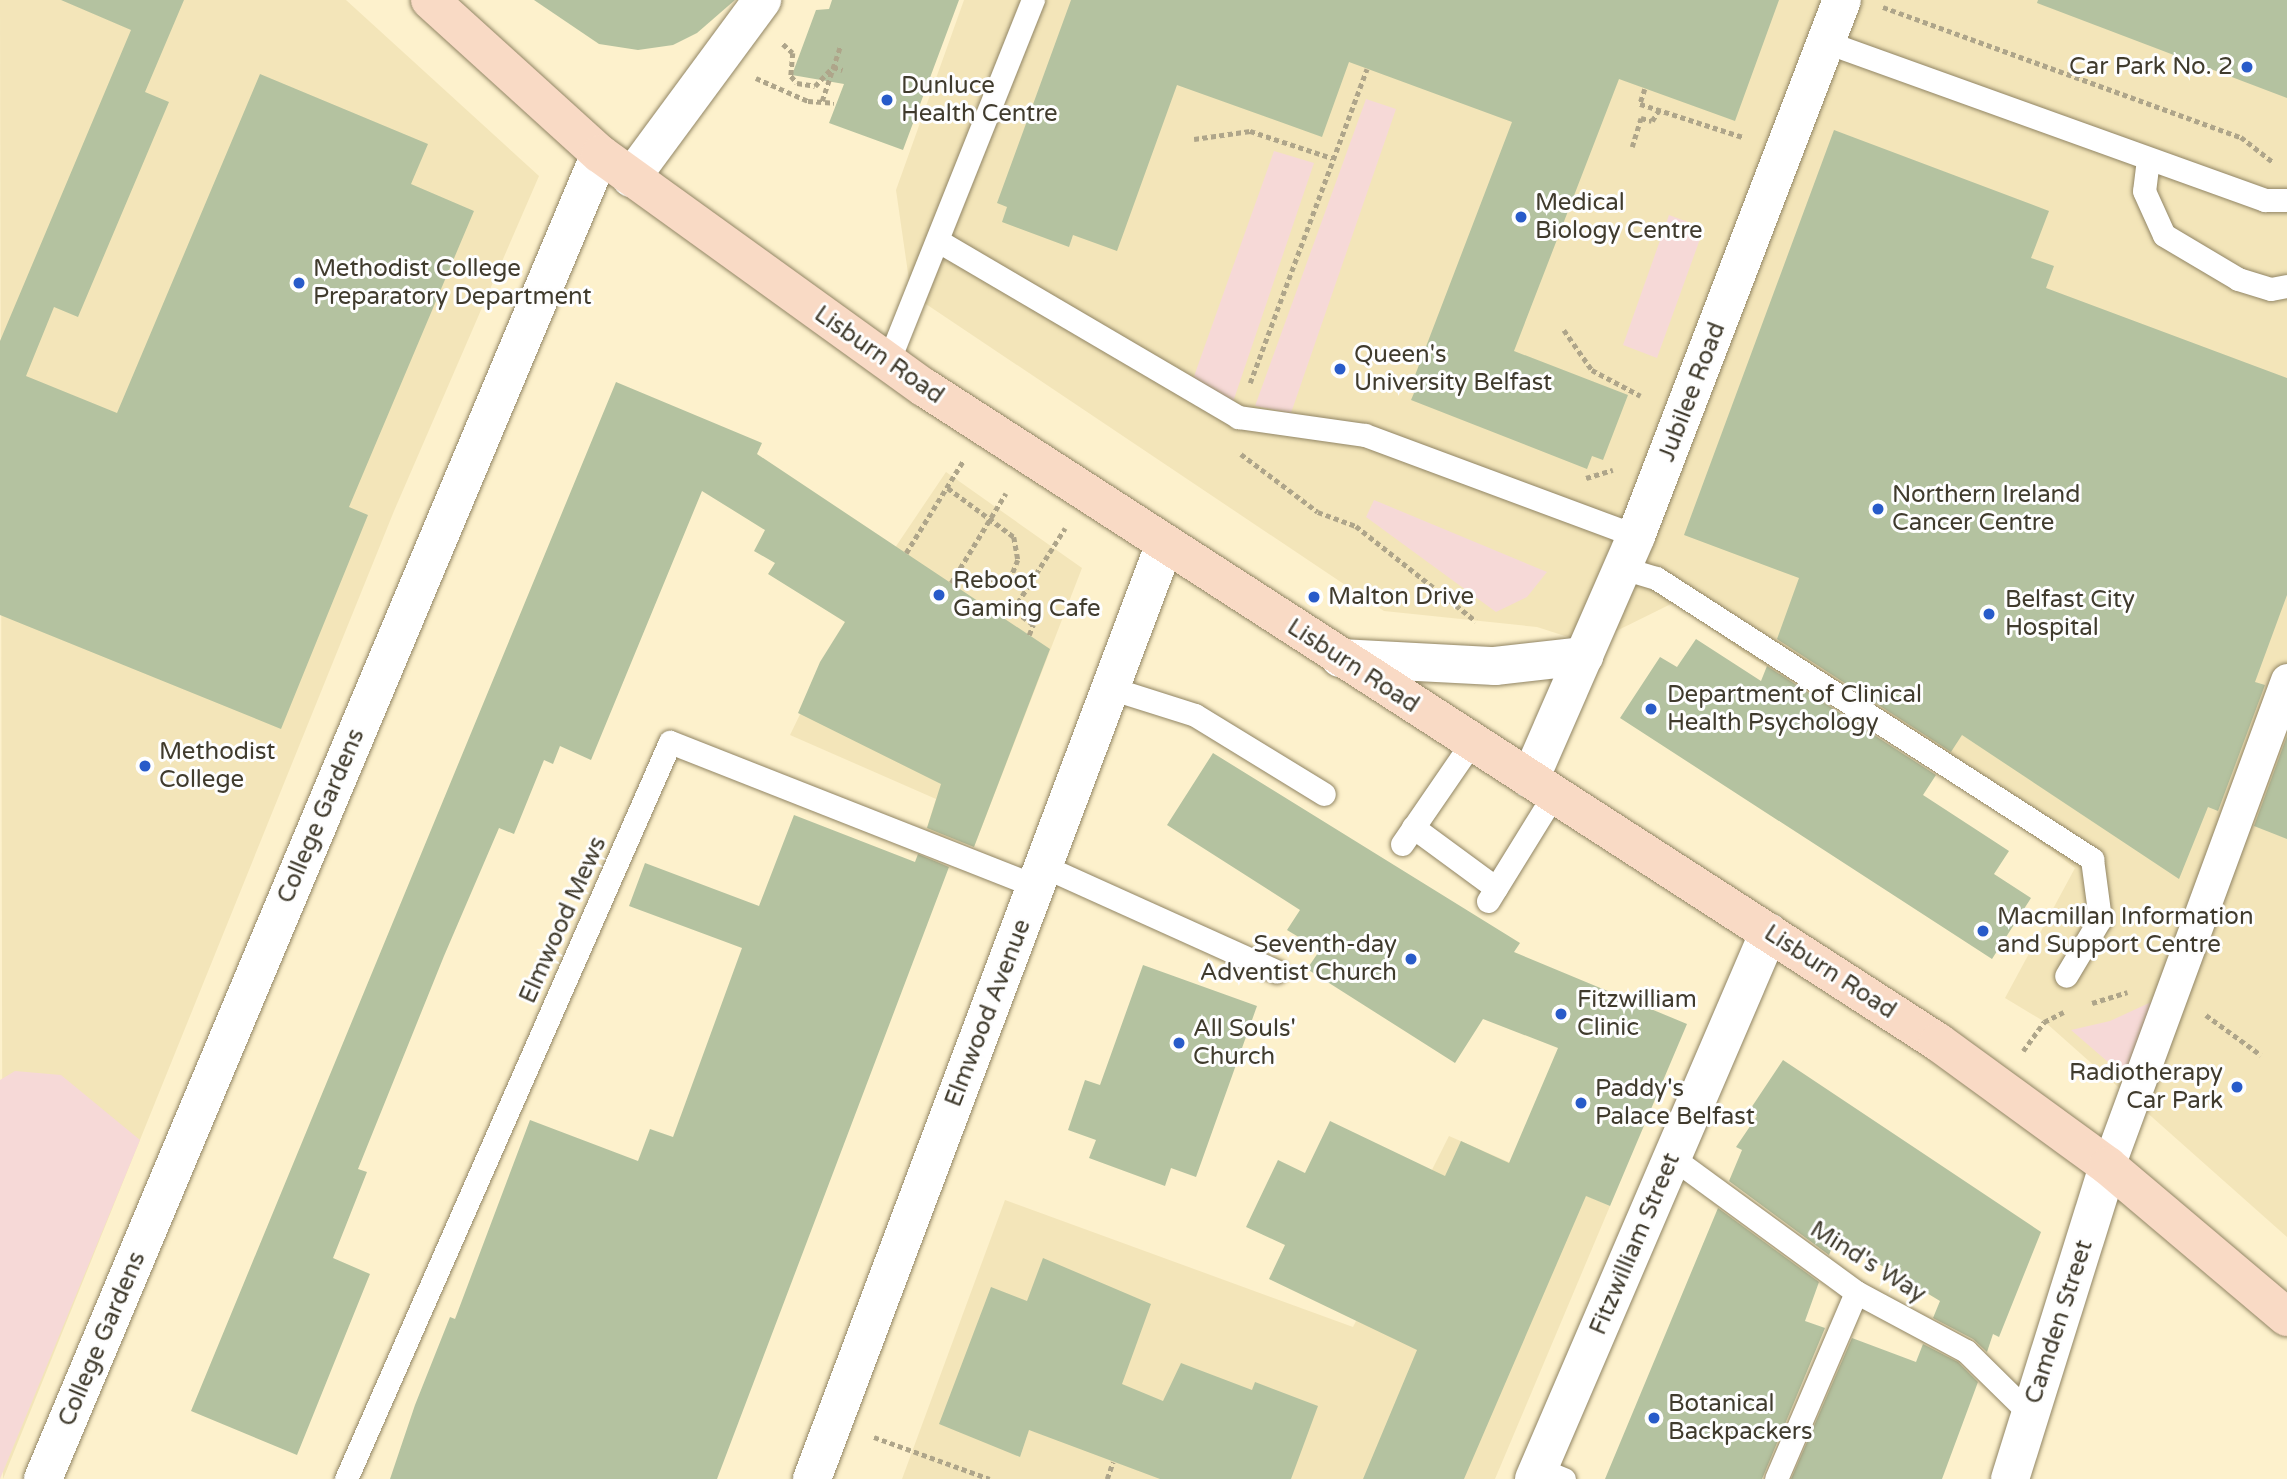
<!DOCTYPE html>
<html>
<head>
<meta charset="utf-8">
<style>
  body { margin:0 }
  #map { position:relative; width:2287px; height:1479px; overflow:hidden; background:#fdf1cc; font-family:"Varela Round",sans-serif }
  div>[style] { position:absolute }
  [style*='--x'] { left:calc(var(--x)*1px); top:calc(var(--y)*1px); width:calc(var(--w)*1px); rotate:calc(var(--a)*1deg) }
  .built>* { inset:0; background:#f3e5b9 }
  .green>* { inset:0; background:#f6d9d7 }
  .building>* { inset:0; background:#b4c2a0 }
  .path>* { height:4.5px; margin-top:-2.25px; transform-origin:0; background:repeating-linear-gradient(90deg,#aea58a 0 5px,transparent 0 8.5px) }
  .roads { filter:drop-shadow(0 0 2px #918564) drop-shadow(0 0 2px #918564) }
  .service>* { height:23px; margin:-11.5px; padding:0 11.5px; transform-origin:11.5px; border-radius:11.5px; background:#fff }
  .pedestrian>* { height:33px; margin:-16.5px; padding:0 16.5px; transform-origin:16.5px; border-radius:16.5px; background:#fff }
  .minor>* { height:38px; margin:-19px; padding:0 19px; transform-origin:19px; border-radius:19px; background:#fff }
  .tertiary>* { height:38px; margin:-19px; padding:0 19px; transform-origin:19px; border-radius:19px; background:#fff }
  .primary>* { height:38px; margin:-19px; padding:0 19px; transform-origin:19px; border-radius:19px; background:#f9dac5 }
  .dots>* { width:19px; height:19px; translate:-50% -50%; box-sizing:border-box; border:4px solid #fefefe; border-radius:50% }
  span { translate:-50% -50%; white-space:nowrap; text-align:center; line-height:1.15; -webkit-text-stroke:6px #fefefe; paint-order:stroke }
  .poi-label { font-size:24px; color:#403b2d }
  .right { translate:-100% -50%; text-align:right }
  .left { translate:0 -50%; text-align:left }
  .street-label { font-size:24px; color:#403b2d }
</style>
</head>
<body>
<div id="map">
  <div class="built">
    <i style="clip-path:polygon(0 0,346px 0,539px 176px,394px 511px,3px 1479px)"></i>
    <i style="clip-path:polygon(964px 0,2287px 0,2287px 1237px,2045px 1022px,2005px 998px,2075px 868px,1974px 792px,1744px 653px,1675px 602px,1590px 644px,1537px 627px,1384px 611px,911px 294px,896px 190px)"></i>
    <i style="clip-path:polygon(946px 472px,1082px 568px,974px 847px,926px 830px,936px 799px,790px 735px,845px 622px)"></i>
    <i style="clip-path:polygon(1449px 1136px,1610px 1206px,1495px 1479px,902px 1479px,1005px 1200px,1353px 1327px)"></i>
  </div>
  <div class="green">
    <i style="clip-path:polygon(1366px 99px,1396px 109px,1291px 413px,1255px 406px)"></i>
    <i style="clip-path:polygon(1274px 151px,1314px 163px,1233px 402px,1192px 382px)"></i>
    <i style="clip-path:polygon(1669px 215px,1704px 228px,1657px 358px,1623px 345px)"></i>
    <i style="clip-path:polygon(1374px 500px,1547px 572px,1527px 597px,1496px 612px,1366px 517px)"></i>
    <i style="clip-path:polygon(2160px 998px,2123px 1075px,2071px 1030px,2110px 1021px)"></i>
    <i style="clip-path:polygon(15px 1071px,61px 1075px,140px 1140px,0 1479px,0 1080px)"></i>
  </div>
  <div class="building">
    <i style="clip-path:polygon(61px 0,184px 0,145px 92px,169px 102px,78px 317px,54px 307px,26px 376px,117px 413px,260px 74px,428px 144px,411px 184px,474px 211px,349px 507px,368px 515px,281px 729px,0 615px,0 341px,131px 30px)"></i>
    <i style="clip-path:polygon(534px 0,735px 0,697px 33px,673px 45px,638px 50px,599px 44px)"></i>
    <i style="clip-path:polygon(832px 0,959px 0,903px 150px,829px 123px,844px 84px,792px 75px,816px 10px,829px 9px)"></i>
    <i style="clip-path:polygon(1071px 0,1779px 0,1735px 121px,1619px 79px,1514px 351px,1628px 395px,1603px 460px,1592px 456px,1587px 469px,1411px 400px,1414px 393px,1409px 391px,1512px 122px,1349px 62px,1322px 137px,1177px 85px,1117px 251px,1073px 235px,1069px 247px,1002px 222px,1007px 207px,997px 203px)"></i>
    <i style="clip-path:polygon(2038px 0,2287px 0,2287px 98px,2037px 3px)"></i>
    <i style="clip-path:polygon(1834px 130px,2049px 211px,2031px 258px,2054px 266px,2046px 288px,2287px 378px,2287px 595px,2255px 682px,2265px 685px,2218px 811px,2208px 807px,2179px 879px,1962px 735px,1951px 752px,1777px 639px,1799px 578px,1684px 535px)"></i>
    <i style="clip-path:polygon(616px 382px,762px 443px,757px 454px,1050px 649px,974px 847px,927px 828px,941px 784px,798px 713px,820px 662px,845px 622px,768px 574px,775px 563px,754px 551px,765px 530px,702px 491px,591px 760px,560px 746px,553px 764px,544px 760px,514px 834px,499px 828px,444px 956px,358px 1169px,367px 1172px,333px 1258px,370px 1274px,297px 1455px,191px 1411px)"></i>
    <i style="clip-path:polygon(1696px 639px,1761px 681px,1767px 666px,1936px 775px,1923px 795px,2009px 851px,1994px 874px,2031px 898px,1992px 959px,1620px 718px,1660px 657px,1677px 667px)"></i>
    <i style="clip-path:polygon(2287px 736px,2287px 839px,2254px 826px)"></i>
    <i style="clip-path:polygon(1213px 753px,1520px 943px,1514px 952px,1687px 1024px,1610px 1206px,1586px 1196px,1464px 1479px,1363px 1479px,1417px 1350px,1269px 1279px,1285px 1245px,1246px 1227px,1278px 1160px,1305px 1173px,1330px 1121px,1445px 1176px,1461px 1141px,1509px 1163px,1558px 1048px,1483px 1019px,1455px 1063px,1307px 969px,1320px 950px,1287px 930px,1300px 910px,1167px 825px)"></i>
    <i style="clip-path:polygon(794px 815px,915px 862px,918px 854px,949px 867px,717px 1479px,390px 1479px,415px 1405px,450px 1317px,455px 1319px,530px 1120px,638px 1161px,650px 1129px,673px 1137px,742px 948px,629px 906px,645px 863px,759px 906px)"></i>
    <i style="clip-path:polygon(1143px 965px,1257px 1006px,1196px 1177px,1171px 1168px,1165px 1186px,1089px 1158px,1096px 1140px,1068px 1130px,1085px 1080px,1100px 1085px)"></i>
    <i style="clip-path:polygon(1783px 1060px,2041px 1232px,1999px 1337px,1993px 1334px,1987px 1352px,1973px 1339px,1933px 1318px,1940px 1301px,1836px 1238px,1829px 1255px,1729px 1181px,1742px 1150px,1736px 1147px,1757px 1116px,1749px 1111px)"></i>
    <i style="clip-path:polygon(1718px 1208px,1819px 1282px,1805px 1321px,1825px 1328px,1762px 1479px,1605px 1479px)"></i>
    <i style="clip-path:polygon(1043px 1258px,1151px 1304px,1122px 1384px,1163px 1401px,1181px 1363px,1252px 1390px,1255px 1382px,1318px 1406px,1291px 1479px,1160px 1479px,1029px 1430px,1020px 1457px,939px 1424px,991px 1287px,1027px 1301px)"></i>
    <i style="clip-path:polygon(1852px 1338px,1916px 1362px,1923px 1344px,1958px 1362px,1978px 1382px,1942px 1479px,1791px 1479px)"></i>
  </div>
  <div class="path">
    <i style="--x:1883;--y:7;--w:381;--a:20"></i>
    <i style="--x:2241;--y:137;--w:41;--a:38"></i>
    <i style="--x:783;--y:44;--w:13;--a:42"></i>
    <i style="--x:793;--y:53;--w:23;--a:95"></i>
    <i style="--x:791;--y:76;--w:9;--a:49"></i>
    <i style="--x:797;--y:83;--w:18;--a:9"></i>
    <i style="--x:815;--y:86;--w:26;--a:-47"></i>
    <i style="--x:833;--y:67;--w:10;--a:17"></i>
    <i style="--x:756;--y:78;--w:57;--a:23.9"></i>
    <i style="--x:808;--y:101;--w:26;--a:4"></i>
    <i style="--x:1645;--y:89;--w:16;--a:108"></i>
    <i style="--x:1640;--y:104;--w:108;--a:17.8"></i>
    <i style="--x:822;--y:101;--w:57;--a:-71.6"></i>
    <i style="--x:1194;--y:139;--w:57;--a:-8.1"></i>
    <i style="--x:1250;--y:131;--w:86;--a:18.2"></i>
    <i style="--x:1632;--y:147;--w:30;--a:-73"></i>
    <i style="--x:1641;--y:118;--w:11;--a:15"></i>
    <i style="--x:1652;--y:121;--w:13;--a:-58"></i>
    <i style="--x:1564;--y:330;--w:49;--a:55"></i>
    <i style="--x:1592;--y:370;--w:55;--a:28"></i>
    <i style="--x:1250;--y:383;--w:335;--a:-69.6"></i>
    <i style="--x:1241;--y:454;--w:96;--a:37"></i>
    <i style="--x:1318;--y:512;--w:40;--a:20.2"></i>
    <i style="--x:1356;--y:526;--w:153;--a:38.4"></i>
    <i style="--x:1586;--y:478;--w:28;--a:-17"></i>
    <i style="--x:948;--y:488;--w:82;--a:36.6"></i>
    <i style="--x:1014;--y:537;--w:23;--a:80"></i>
    <i style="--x:1018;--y:560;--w:18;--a:112"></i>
    <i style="--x:1011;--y:577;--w:27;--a:172"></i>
    <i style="--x:906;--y:553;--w:108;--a:-58.2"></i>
    <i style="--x:951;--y:583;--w:105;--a:-58.6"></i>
    <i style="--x:1029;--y:635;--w:11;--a:-68"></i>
    <i style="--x:1033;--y:625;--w:25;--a:-143"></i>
    <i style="--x:1013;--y:610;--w:97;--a:-57.6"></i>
    <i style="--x:2092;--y:1003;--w:37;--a:-17"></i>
    <i style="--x:2206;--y:1015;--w:68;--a:36"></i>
    <i style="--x:2023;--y:1051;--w:36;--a:-54"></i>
    <i style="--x:2044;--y:1022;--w:22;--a:-27"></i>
    <i style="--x:874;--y:1437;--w:123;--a:19.9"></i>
    <i style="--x:1107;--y:1479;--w:18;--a:-71"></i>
  </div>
  <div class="roads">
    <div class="service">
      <i style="--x:1826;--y:42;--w:467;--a:19.8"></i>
      <i style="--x:2265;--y:200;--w:22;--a:0"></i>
      <i style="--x:2148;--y:159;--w:32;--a:97"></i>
      <i style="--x:2144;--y:191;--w:48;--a:65.6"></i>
      <i style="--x:2164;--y:235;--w:86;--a:30.7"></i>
      <i style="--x:2238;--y:279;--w:34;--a:17"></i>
      <i style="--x:2271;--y:289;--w:16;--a:-11"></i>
      <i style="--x:940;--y:242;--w:346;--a:30.4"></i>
      <i style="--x:1238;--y:417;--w:128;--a:8.1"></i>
      <i style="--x:1365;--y:435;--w:289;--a:20.4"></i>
      <i style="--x:888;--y:362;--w:390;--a:-68.2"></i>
      <i style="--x:1623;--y:568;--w:34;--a:17"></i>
      <i style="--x:1656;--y:578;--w:519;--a:32.8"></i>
      <i style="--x:2092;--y:859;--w:61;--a:82.4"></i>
      <i style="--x:2100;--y:919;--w:66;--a:120.8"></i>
      <i style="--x:1110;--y:688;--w:89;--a:17.6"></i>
      <i style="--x:1195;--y:715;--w:151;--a:31.5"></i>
      <i style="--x:1413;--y:827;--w:103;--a:36.3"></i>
      <i style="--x:1402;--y:844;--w:124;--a:-55.5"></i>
      <i style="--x:1043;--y:866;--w:256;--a:24.3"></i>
      <i style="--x:1488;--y:901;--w:126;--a:-58.3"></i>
      <i style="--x:1673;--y:1158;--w:227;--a:36.2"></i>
      <i style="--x:1856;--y:1292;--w:125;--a:28.2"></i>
      <i style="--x:1966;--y:1351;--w:90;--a:44.5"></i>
      <i style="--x:1539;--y:1469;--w:27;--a:22"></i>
      <i style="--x:346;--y:1479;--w:805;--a:-66.27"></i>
      <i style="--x:670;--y:742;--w:393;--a:21.5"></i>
      <i style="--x:1776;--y:1479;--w:203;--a:-66.8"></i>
    </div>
    <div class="pedestrian">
      <i style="--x:2108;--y:1166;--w:518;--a:-69.78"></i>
    </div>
    <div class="minor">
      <i style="--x:631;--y:178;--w:221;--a:-53.6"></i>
      <i style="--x:1340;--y:658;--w:155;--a:3"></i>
      <i style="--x:1495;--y:666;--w:90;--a:-6.4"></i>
      <i style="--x:1530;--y:779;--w:265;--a:-66.4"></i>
      <i style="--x:1636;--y:536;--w:574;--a:-68.98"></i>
      <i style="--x:43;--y:1479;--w:1437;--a:-67.2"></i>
      <i style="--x:1534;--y:1479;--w:595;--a:-66.75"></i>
      <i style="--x:2010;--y:1479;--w:328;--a:-72.6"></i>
    </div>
    <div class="tertiary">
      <i style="--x:812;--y:1479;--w:997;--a:-69.33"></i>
    </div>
    <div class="primary">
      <i style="--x:430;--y:0;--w:229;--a:42.2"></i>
      <i style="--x:600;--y:154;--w:400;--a:35.8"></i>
      <i style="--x:925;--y:388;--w:1206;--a:32.85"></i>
      <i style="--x:1938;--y:1042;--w:210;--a:36.1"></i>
      <i style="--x:2108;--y:1166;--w:234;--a:40.2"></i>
    </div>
  </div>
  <div class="dots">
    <i style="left:2247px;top:67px;background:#285bc9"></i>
    <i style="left:887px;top:100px;background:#285bc9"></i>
    <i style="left:1521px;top:217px;background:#285bc9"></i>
    <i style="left:299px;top:283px;background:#285bc9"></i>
    <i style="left:1340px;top:369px;background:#285bc9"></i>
    <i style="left:1878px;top:509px;background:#285bc9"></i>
    <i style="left:939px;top:595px;background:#285bc9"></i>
    <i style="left:1314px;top:597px;background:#285bc9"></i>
    <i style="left:1989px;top:614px;background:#285bc9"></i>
    <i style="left:1651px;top:709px;background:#285bc9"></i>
    <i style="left:145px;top:766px;background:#285bc9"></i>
    <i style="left:1983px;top:931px;background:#285bc9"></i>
    <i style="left:1411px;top:959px;background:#285bc9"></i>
    <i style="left:1561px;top:1014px;background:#285bc9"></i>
    <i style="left:1179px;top:1043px;background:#285bc9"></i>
    <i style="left:2237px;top:1087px;background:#285bc9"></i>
    <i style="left:1581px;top:1103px;background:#285bc9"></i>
    <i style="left:1654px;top:1418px;background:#285bc9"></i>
  </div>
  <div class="poi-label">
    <span class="right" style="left:2233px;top:67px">Car Park No. 2</span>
    <span class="left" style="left:901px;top:100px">Dunluce<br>Health Centre</span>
    <span class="left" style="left:1535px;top:217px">Medical<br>Biology Centre</span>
    <span class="left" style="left:313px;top:283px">Methodist College<br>Preparatory Department</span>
    <span class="left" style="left:1354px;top:369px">Queen's<br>University Belfast</span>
    <span class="left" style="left:1892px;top:509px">Northern Ireland<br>Cancer Centre</span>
    <span class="left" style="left:953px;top:595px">Reboot<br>Gaming Cafe</span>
    <span class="left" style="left:1328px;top:597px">Malton Drive</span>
    <span class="left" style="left:2005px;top:614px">Belfast City<br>Hospital</span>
    <span class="left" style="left:1667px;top:709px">Department of Clinical<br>Health Psychology</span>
    <span class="left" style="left:159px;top:766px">Methodist<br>College</span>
    <span class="left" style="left:1997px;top:931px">Macmillan Information<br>and Support Centre</span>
    <span class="right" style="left:1397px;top:959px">Seventh-day<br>Adventist Church</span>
    <span class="left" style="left:1577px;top:1014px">Fitzwilliam<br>Clinic</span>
    <span class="left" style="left:1193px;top:1043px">All Souls'<br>Church</span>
    <span class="right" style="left:2223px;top:1087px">Radiotherapy<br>Car Park</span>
    <span class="left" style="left:1595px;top:1103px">Paddy's<br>Palace Belfast</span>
    <span class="left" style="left:1668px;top:1418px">Botanical<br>Backpackers</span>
  </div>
  <div class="street-label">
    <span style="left:879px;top:355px;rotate:35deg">Lisburn Road</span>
    <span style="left:1692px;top:392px;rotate:-69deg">Jubilee Road</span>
    <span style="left:1353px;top:666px;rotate:33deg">Lisburn Road</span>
    <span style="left:321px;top:816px;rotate:-67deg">College Gardens</span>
    <span style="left:563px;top:920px;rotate:-66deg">Elmwood Mews</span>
    <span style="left:1830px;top:972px;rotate:33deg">Lisburn Road</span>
    <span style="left:988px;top:1013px;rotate:-69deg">Elmwood Avenue</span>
    <span style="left:1635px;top:1244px;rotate:-67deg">Fitzwilliam Street</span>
    <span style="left:1868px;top:1262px;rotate:32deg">Mind's Way</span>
    <span style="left:2059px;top:1322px;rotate:-72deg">Camden Street</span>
    <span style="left:102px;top:1339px;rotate:-67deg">College Gardens</span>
  </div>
</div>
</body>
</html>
